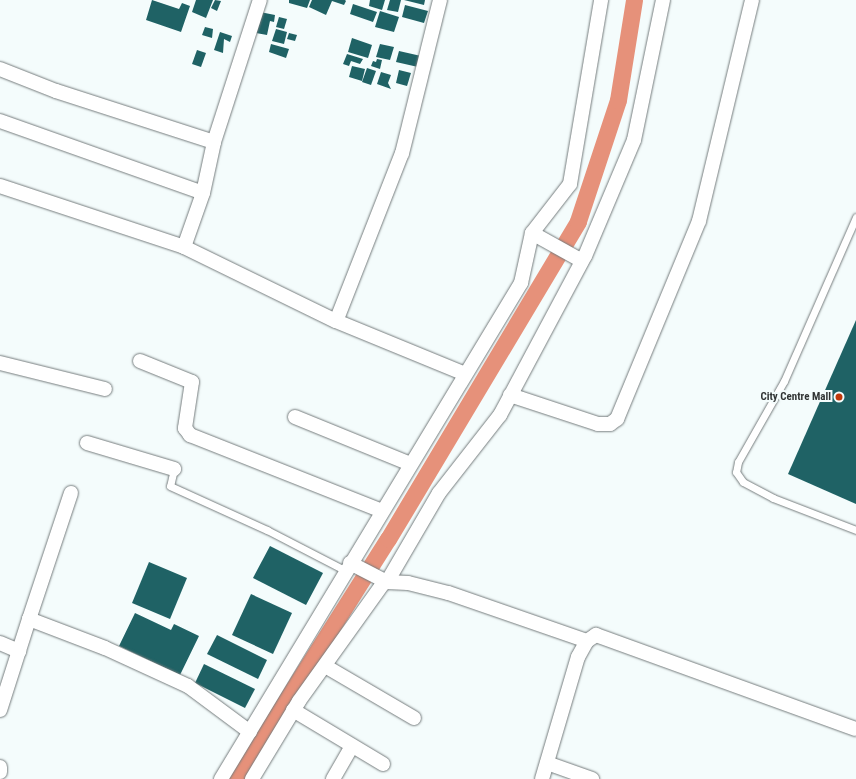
<!DOCTYPE html>
<html>
<head>
<meta charset="utf-8">
<style>
  body { margin:0 }
  #map { position:relative; width:856px; height:779px; overflow:hidden; background:#f4fcfc; font-family:"Roboto Condensed",sans-serif }
  div>[style] { position:absolute }
  [style*='--x'] { left:calc(var(--x)*1px); top:calc(var(--y)*1px); width:calc(var(--w)*1px); rotate:calc(var(--a)*1deg) }
  .canal>* { height:17px; margin:-8.5px; padding:0 8.5px; transform-origin:8.5px; border-radius:8.5px; background:#e6917a }
  .building>* { inset:0; background:#1f6265 }
  .roads { filter:drop-shadow(0 0 1px #757c7d) drop-shadow(0 0 1px #757c7d) }
  .lane>* { height:7px; margin:-3.5px; padding:0 3.5px; transform-origin:3.5px; border-radius:3.5px; background:#fff }
  .street>* { height:14px; margin:-7px; padding:0 7px; transform-origin:7px; border-radius:7px; background:#fff }
  .dots>* { width:11px; height:11px; translate:-50% -50%; box-sizing:border-box; border:2px solid #f4fcfc; border-radius:50% }
  span { translate:-50% -50%; white-space:nowrap; text-align:center; line-height:1.15; -webkit-text-stroke:4px #f4fcfc; paint-order:stroke }
  .poi-label { font-size:11px; color:#313434; font-weight:700 }
  .right { translate:-100% -50%; text-align:right }
</style>
</head>
<body>
<div id="map">
  <div class="canal">
    <i style="--x:236;--y:779;--w:284;--a:-57.7"></i>
    <i style="--x:388;--y:539;--w:370;--a:-59.1"></i>
    <i style="--x:578;--y:221;--w:127;--a:-71.7"></i>
    <i style="--x:618;--y:100;--w:101;--a:-80.9"></i>
  </div>
  <div class="building">
    <i style="clip-path:polygon(152px 0,179px 9px,182px 3px,190px 6px,181px 32px,146px 20px)"></i>
    <i style="clip-path:polygon(196px 0,213px 0,206px 18px,192px 12px)"></i>
    <i style="clip-path:polygon(215px 0,221px 1px,217px 11px,211px 8px)"></i>
    <i style="clip-path:polygon(289px 0,310px 0,307px 8px,289px 3px)"></i>
    <i style="clip-path:polygon(312px 0,345px 0,346px 1px,344px 5px,332px 1px,326px 15px,309px 7px)"></i>
    <i style="clip-path:polygon(370px 0,385px 0,382px 10px,369px 6px)"></i>
    <i style="clip-path:polygon(390px 0,401px 0,398px 12px,387px 10px)"></i>
    <i style="clip-path:polygon(404px 0,425px 0,424px 5px)"></i>
    <i style="clip-path:polygon(353px 4px,377px 12px,373px 22px,350px 14px)"></i>
    <i style="clip-path:polygon(405px 5px,428px 11px,424px 23px,402px 17px)"></i>
    <i style="clip-path:polygon(380px 11px,399px 17px,394px 32px,375px 27px)"></i>
    <i style="clip-path:polygon(260px 12px,275px 15px,274px 22px,270px 21px,267px 35px,256px 33px)"></i>
    <i style="clip-path:polygon(279px 17px,287px 19px,284px 29px,276px 27px)"></i>
    <i style="clip-path:polygon(205px 27px,213px 29px,212px 38px,202px 35px)"></i>
    <i style="clip-path:polygon(276px 29px,287px 32px,284px 44px,272px 41px)"></i>
    <i style="clip-path:polygon(220px 32px,232px 36px,230px 42px,224px 39px,223px 53px,214px 50px)"></i>
    <i style="clip-path:polygon(289px 33px,297px 35px,295px 41px,287px 39px)"></i>
    <i style="clip-path:polygon(352px 38px,372px 45px,368px 58px,348px 52px)"></i>
    <i style="clip-path:polygon(271px 44px,289px 49px,286px 58px,269px 52px)"></i>
    <i style="clip-path:polygon(380px 44px,394px 47px,390px 60px,376px 57px)"></i>
    <i style="clip-path:polygon(197px 50px,206px 53px,201px 67px,192px 64px)"></i>
    <i style="clip-path:polygon(399px 51px,421px 56px,418px 67px,396px 62px)"></i>
    <i style="clip-path:polygon(347px 54px,363px 59px,360px 64px,351px 61px,349px 66px,343px 64px)"></i>
    <i style="clip-path:polygon(377px 59px,382px 60px,380px 69px,371px 66px,373px 61px,376px 62px)"></i>
    <i style="clip-path:polygon(352px 66px,365px 69px,362px 81px,349px 77px)"></i>
    <i style="clip-path:polygon(367px 68px,376px 71px,371px 85px,362px 82px)"></i>
    <i style="clip-path:polygon(399px 70px,411px 73px,407px 86px,396px 83px)"></i>
    <i style="clip-path:polygon(381px 72px,391px 75px,388px 83px,391px 89px,377px 84px)"></i>
    <i style="clip-path:polygon(856px 320px,856px 504px,788px 474px)"></i>
    <i style="clip-path:polygon(270px 546px,323px 573px,306px 605px,253px 578px)"></i>
    <i style="clip-path:polygon(149px 562px,187px 578px,170px 619px,132px 603px)"></i>
    <i style="clip-path:polygon(251px 594px,292px 613px,273px 654px,232px 635px)"></i>
    <i style="clip-path:polygon(135px 613px,171px 630px,174px 624px,199px 636px,180px 675px,119px 646px)"></i>
    <i style="clip-path:polygon(217px 635px,267px 660px,258px 679px,207px 654px)"></i>
    <i style="clip-path:polygon(204px 664px,255px 689px,245px 708px,195px 683px)"></i>
  </div>
  <div class="roads">
    <div class="lane">
      <i style="--x:856;--y:217;--w:179;--a:113.7"></i>
      <i style="--x:784;--y:381;--w:93;--a:119.6"></i>
      <i style="--x:738;--y:462;--w:10;--a:101"></i>
      <i style="--x:736;--y:472;--w:12;--a:55"></i>
      <i style="--x:743;--y:482;--w:34;--a:28"></i>
      <i style="--x:773;--y:498;--w:89;--a:21.1"></i>
      <i style="--x:174;--y:469;--w:17;--a:103"></i>
      <i style="--x:170;--y:486;--w:107;--a:24.4"></i>
      <i style="--x:267;--y:530;--w:89;--a:27.4"></i>
    </div>
    <div class="street">
      <i style="--x:440;--y:0;--w:158;--a:103.9"></i>
      <i style="--x:402;--y:153;--w:180;--a:111.4"></i>
      <i style="--x:336;--y:321;--w:139;--a:22.3"></i>
      <i style="--x:0;--y:69;--w:60;--a:21.4"></i>
      <i style="--x:56;--y:91;--w:166;--a:17.9"></i>
      <i style="--x:0;--y:121;--w:215;--a:19.5"></i>
      <i style="--x:203;--y:193;--w:52;--a:-77.8"></i>
      <i style="--x:214;--y:142;--w:149;--a:-72.1"></i>
      <i style="--x:0;--y:186;--w:194;--a:18.3"></i>
      <i style="--x:184;--y:247;--w:169;--a:26"></i>
      <i style="--x:532;--y:233;--w:57;--a:29.2"></i>
      <i style="--x:184;--y:247;--w:57;--a:-70.6"></i>
      <i style="--x:140;--y:361;--w:56;--a:22"></i>
      <i style="--x:192;--y:382;--w:47;--a:98.7"></i>
      <i style="--x:185;--y:428;--w:9;--a:54"></i>
      <i style="--x:190;--y:435;--w:206;--a:21.6"></i>
      <i style="--x:0;--y:363;--w:108;--a:13.9"></i>
      <i style="--x:510;--y:395;--w:93;--a:18.2"></i>
      <i style="--x:598;--y:424;--w:12;--a:0"></i>
      <i style="--x:610;--y:424;--w:9;--a:-36"></i>
      <i style="--x:617;--y:419;--w:214;--a:-67.5"></i>
      <i style="--x:699;--y:221;--w:227;--a:-76.5"></i>
      <i style="--x:295;--y:417;--w:124;--a:22.2"></i>
      <i style="--x:87;--y:443;--w:91;--a:16.6"></i>
      <i style="--x:71;--y:493;--w:133;--a:108.4"></i>
      <i style="--x:29;--y:619;--w:81;--a:20.9"></i>
      <i style="--x:105;--y:648;--w:91;--a:24.6"></i>
      <i style="--x:188;--y:686;--w:77;--a:36.6"></i>
      <i style="--x:350;--y:563;--w:42;--a:27.2"></i>
      <i style="--x:587;--y:641;--w:147;--a:-160.9"></i>
      <i style="--x:448;--y:593;--w:41;--a:-166"></i>
      <i style="--x:408;--y:583;--w:21;--a:-177"></i>
      <i style="--x:387;--y:582;--w:103;--a:-59.7"></i>
      <i style="--x:439;--y:493;--w:99;--a:-52"></i>
      <i style="--x:500;--y:415;--w:180;--a:-61.9"></i>
      <i style="--x:585;--y:256;--w:126;--a:-67.1"></i>
      <i style="--x:634;--y:140;--w:143;--a:-78.3"></i>
      <i style="--x:0;--y:643;--w:21;--a:23"></i>
      <i style="--x:325;--y:666;--w:103;--a:30.3"></i>
      <i style="--x:0;--y:710;--w:96;--a:-72.3"></i>
      <i style="--x:293;--y:710;--w:105;--a:31"></i>
      <i style="--x:547;--y:763;--w:48;--a:19.6"></i>
      <i style="--x:0;--y:767;--w:5;--a:90"></i>
      <i style="--x:221;--y:779;--w:580;--a:-58.83"></i>
      <i style="--x:521;--y:283;--w:51;--a:-77.6"></i>
      <i style="--x:532;--y:233;--w:62;--a:-52.2"></i>
      <i style="--x:570;--y:184;--w:187;--a:-80.4"></i>
      <i style="--x:252;--y:779;--w:91;--a:-58.9"></i>
      <i style="--x:299;--y:701;--w:148;--a:-54.4"></i>
      <i style="--x:333;--y:779;--w:38;--a:-60"></i>
      <i style="--x:542;--y:779;--w:127;--a:-73.6"></i>
      <i style="--x:578;--y:657;--w:18;--a:-61"></i>
      <i style="--x:587;--y:641;--w:11;--a:-34"></i>
      <i style="--x:596;--y:635;--w:276;--a:19.9"></i>
    </div>
  </div>
  <div class="dots">
    <i style="left:839px;top:397px;background:#c0380a"></i>
  </div>
  <div class="poi-label">
    <span class="right" style="left:831px;top:397px">City Centre Mall</span>
  </div>
</div>
</body>
</html>
